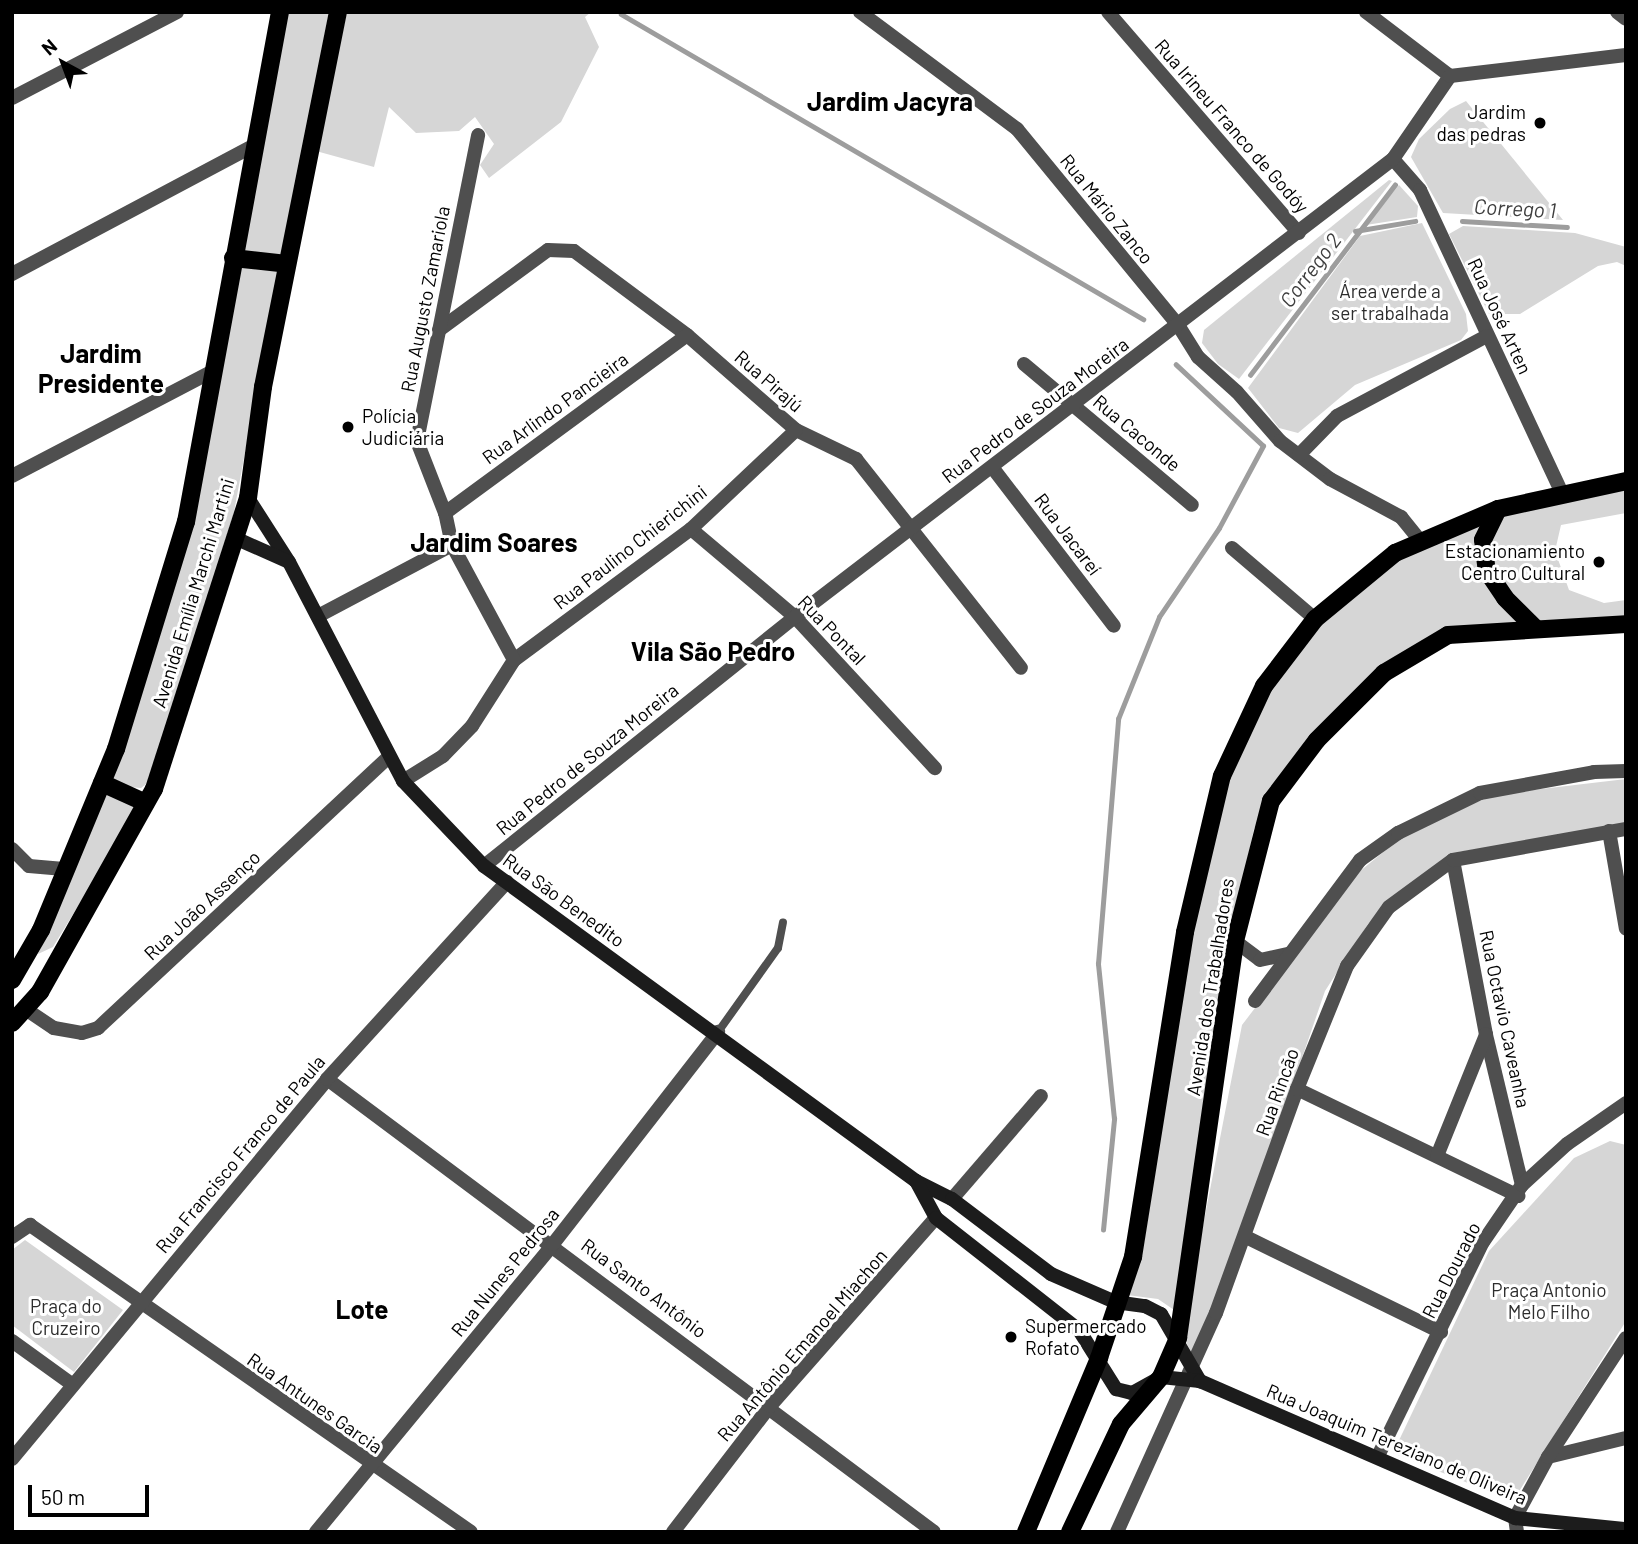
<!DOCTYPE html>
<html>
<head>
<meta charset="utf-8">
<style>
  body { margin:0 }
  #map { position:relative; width:1638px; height:1544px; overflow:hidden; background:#fff; font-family:Barlow,sans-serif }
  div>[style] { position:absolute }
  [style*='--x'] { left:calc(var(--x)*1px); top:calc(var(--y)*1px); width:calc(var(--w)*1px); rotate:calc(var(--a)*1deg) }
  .green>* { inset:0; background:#d6d6d6 }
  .stream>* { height:4.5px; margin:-2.25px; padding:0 2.25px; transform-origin:2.25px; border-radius:2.25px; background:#9d9d9d }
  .service>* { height:8px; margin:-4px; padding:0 4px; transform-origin:4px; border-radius:4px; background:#4f4f4f }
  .minor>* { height:14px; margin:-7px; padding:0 7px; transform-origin:7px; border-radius:7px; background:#4f4f4f }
  .secondary>* { height:14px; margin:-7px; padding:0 7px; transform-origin:7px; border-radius:7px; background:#1c1c1c }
  .primary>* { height:18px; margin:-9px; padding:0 9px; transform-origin:9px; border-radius:9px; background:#000 }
  .dots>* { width:19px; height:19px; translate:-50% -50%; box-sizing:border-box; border:4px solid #fff; border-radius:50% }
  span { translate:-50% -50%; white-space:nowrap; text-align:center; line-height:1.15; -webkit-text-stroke:6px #fff; paint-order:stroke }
  .poi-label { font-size:19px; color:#000 }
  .right { translate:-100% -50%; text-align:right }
  .left { translate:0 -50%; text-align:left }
  .street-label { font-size:19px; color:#000 }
  .park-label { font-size:19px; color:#2d2d2d }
  .water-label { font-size:21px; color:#3e3e3e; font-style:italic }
  .district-label { font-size:26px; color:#000; font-weight:700 }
  .frame { position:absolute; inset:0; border:14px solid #000; pointer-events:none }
  .north { position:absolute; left:28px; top:28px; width:70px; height:70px; -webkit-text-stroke:5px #fff; paint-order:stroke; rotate:319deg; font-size:19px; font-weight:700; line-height:28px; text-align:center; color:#000 }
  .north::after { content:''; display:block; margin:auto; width:24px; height:32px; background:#000; clip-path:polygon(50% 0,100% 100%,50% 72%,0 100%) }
  .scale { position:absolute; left:28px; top:1485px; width:121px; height:32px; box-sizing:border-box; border:4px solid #000; border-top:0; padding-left:9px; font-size:21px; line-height:24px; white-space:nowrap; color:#000; -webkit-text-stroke:5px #fff; paint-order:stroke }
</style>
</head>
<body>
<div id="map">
  <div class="green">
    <i style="clip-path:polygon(287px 12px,329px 12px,282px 255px,241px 254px)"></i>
    <i style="clip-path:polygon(347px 12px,591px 12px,585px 17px,599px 47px,561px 122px,489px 178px,480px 165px,494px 144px,475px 117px,459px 131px,416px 133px,389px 107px,374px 167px,316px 151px)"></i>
    <i style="clip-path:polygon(1466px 101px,1563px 220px,1443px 213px,1411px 157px,1419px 139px,1450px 109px)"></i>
    <i style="clip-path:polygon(1389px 180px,1392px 181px,1239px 379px,1218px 364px,1202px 343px,1204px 330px)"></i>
    <i style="clip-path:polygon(1399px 185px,1418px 206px,1417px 217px,1366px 225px)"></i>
    <i style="clip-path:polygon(1422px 223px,1466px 314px,1468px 331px,1461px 340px,1355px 385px,1298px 433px,1279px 428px,1248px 388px,1360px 236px)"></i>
    <i style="clip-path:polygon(1463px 226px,1575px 233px,1626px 247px,1626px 266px,1617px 262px,1598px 266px,1520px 314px,1489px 314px,1449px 234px)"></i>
    <i style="clip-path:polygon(238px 266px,279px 269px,234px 512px,150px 781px,141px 788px,119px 786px,110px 781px,130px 725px)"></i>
    <i style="clip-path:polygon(1626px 486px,1626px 513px,1561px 525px,1555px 551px,1569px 590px,1604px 603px,1626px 600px,1626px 617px,1536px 623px,1506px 590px,1490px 560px,1491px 536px,1500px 513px)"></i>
    <i style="clip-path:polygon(1485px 519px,1476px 543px,1520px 620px,1390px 661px,1281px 777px,1254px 829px,1231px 932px,1177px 1312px,1158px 1299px,1127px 1295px,1144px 1243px,1191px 940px,1228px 778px,1270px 689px,1320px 622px,1381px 570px,1414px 550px)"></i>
    <i style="clip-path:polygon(1626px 779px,1626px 826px,1458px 852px,1400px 891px,1368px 924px,1325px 991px,1236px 1250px,1192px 1354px,1182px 1334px,1242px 1025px,1359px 872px,1398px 840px,1440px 816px,1498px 794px)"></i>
    <i style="clip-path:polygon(106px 792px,138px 808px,53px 947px,38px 954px)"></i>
    <i style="clip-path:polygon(1610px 1141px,1626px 1145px,1626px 1321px,1513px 1501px,1393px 1453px,1489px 1251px,1574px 1158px)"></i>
    <i style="clip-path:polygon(25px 1240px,123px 1310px,74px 1372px,12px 1325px,12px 1250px)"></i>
  </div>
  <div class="stream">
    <i style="--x:621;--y:14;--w:605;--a:30.3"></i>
    <i style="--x:1462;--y:221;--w:105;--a:3.3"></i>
    <i style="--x:1355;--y:231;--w:61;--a:-9.5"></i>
    <i style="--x:1250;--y:375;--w:239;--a:-52.7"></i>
    <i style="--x:1103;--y:1230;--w:112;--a:-84.3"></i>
    <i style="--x:1114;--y:1119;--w:156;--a:-95.9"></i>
    <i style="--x:1098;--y:964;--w:246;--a:-85.3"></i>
    <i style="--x:1118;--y:719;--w:110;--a:-68.1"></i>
    <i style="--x:1159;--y:617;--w:107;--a:-56"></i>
    <i style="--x:1219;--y:528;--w:93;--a:-61.8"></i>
    <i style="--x:1263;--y:446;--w:119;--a:-137"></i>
  </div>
  <div class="service">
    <i style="--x:718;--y:1032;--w:103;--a:-54.5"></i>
    <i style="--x:778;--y:948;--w:26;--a:-79"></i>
  </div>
  <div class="minor">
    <i style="--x:860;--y:12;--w:196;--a:36.7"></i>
    <i style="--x:1017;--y:129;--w:254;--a:50.6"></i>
    <i style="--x:1178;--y:325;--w:38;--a:58"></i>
    <i style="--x:1198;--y:357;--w:52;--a:41.9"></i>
    <i style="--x:1237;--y:392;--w:65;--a:48.7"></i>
    <i style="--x:1280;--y:441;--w:63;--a:37.2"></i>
    <i style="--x:1330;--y:479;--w:81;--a:28.2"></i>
    <i style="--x:1401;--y:517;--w:32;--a:51"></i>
    <i style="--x:1108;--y:12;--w:292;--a:49.2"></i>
    <i style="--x:1366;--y:12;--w:106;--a:37.3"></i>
    <i style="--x:1617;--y:12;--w:11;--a:38"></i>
    <i style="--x:12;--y:98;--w:186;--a:-27.5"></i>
    <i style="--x:1393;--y:159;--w:41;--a:48.9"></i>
    <i style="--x:1420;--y:190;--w:337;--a:64.9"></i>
    <i style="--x:12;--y:274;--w:273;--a:-28"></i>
    <i style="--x:439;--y:330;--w:135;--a:-36.3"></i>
    <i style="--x:548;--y:250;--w:26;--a:2"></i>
    <i style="--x:574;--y:251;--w:141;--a:36.6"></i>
    <i style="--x:687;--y:335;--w:145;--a:41.1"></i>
    <i style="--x:796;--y:430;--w:67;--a:25.8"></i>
    <i style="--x:856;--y:459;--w:266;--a:51.7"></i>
    <i style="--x:1024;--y:364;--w:219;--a:40"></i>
    <i style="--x:1299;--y:455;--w:54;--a:-45.7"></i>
    <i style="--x:1337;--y:416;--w:170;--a:-28.1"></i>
    <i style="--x:992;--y:467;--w:200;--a:52.5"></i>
    <i style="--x:12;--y:476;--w:227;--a:-27.6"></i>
    <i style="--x:445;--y:513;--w:300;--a:-36.3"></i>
    <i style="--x:691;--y:529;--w:136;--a:40.2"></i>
    <i style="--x:795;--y:617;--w:206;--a:47.2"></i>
    <i style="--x:1232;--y:548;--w:109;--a:40.5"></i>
    <i style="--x:318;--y:616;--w:152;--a:-27.9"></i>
    <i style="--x:514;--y:660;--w:220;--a:-36.5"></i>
    <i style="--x:691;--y:529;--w:144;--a:-43.3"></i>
    <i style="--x:403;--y:781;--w:47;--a:-32"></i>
    <i style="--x:443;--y:756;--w:42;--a:-46"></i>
    <i style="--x:472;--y:726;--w:78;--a:-57.5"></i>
    <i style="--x:514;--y:660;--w:131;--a:-118.3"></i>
    <i style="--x:452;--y:545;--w:33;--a:-102"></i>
    <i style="--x:445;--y:513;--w:77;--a:-111.3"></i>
    <i style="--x:417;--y:441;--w:312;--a:-78.7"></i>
    <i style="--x:1609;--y:831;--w:99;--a:80.2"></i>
    <i style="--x:12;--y:849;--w:24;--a:45"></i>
    <i style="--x:29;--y:866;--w:38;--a:5"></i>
    <i style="--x:1453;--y:860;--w:178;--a:79.3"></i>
    <i style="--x:1486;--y:1035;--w:154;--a:76.5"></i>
    <i style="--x:484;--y:866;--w:398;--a:-38.7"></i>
    <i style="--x:795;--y:617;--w:753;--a:-37.45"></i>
    <i style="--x:1393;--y:159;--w:101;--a:-55.5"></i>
    <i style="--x:1450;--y:76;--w:177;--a:-6.8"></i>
    <i style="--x:1235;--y:941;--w:31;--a:37"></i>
    <i style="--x:1260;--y:960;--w:29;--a:-12"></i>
    <i style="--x:1255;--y:1001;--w:176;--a:-53.3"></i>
    <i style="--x:1360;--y:860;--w:47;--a:-35.4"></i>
    <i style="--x:1398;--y:833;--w:91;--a:-26"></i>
    <i style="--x:1480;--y:793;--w:116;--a:-10.4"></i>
    <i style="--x:1594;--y:772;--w:32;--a:-2"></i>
    <i style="--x:27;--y:1010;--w:32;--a:34"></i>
    <i style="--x:54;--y:1028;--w:28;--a:10"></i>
    <i style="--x:82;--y:1033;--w:17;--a:-17"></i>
    <i style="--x:98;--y:1028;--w:398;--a:-43"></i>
    <i style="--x:327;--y:1079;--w:757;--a:36.73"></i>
    <i style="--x:1297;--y:1089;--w:246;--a:25.8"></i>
    <i style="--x:1437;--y:1156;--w:131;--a:-68"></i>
    <i style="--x:952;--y:1199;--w:136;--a:-49.2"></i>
    <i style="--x:12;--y:1237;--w:22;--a:-34"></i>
    <i style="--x:30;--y:1225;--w:537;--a:34.84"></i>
    <i style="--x:1246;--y:1237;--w:217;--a:26"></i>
    <i style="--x:12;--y:1341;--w:75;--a:35.8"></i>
    <i style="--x:1378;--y:1456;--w:238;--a:-63.9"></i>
    <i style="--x:1483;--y:1242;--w:69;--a:-55.6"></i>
    <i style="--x:1522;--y:1185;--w:61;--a:-42.3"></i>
    <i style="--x:1567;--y:1144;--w:72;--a:-34.8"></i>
    <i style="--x:1548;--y:1457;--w:80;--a:-13.7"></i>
    <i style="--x:12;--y:1459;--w:494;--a:-50.3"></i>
    <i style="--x:327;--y:1079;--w:267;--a:-47.6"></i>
    <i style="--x:316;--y:1532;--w:373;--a:-50.5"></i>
    <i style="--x:553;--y:1244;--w:269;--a:-52.1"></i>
    <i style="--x:673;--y:1532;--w:159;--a:-52.4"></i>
    <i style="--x:770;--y:1406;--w:251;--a:-48.6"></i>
    <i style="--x:1117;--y:1532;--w:240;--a:-65.7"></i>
    <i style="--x:1216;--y:1313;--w:238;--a:-70.1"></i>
    <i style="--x:1297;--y:1089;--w:133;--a:-67.9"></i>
    <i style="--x:1347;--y:966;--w:72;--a:-54.6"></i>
    <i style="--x:1389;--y:907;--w:79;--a:-36.3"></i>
    <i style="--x:1453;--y:860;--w:176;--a:-10.2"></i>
    <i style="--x:1517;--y:1532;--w:14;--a:-98"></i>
    <i style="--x:1515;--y:1518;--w:69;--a:-61.6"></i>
    <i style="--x:1548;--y:1457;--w:142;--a:-56.8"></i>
  </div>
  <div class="secondary">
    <i style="--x:248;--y:498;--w:76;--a:57.4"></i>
    <i style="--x:289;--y:562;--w:247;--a:62.5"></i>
    <i style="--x:403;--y:781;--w:117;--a:46.4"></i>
    <i style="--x:484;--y:866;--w:535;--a:36.1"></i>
    <i style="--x:916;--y:1181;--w:40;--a:26.6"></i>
    <i style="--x:952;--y:1199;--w:124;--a:37.1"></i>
    <i style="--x:1051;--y:1274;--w:70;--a:23.6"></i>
    <i style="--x:1115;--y:1302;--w:30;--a:8"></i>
    <i style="--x:1145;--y:1306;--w:18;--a:27"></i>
    <i style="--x:1161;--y:1314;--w:78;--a:59.8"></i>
    <i style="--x:235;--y:538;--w:57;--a:23.9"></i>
    <i style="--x:916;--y:1181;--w:42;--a:61.6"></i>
    <i style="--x:936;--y:1218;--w:182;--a:38.1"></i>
    <i style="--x:1079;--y:1330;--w:70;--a:57.9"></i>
    <i style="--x:1116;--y:1389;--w:16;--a:14"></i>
    <i style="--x:1132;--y:1393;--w:33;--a:-29"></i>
    <i style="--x:1161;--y:1377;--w:39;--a:6"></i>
    <i style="--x:1200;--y:1381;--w:344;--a:23.5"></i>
    <i style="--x:1515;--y:1518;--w:112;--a:5.7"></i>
  </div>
  <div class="primary">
    <i style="--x:233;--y:258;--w:54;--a:6.3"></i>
    <i style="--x:1498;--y:509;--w:34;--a:116"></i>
    <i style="--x:1483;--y:540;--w:31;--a:83"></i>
    <i style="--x:1487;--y:571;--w:32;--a:56"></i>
    <i style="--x:1505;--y:598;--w:42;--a:45"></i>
    <i style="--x:102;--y:783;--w:48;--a:24.4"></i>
    <i style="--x:12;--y:980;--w:58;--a:-59.9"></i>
    <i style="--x:41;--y:930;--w:196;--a:-67.5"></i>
    <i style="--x:116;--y:749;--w:238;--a:-72.9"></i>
    <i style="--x:186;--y:522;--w:519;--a:-79.56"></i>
    <i style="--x:12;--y:1023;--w:42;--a:-47.9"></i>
    <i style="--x:40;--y:992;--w:233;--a:-60.7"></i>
    <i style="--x:154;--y:789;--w:306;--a:-72.1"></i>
    <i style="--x:248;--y:498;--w:112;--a:-82.3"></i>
    <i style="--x:263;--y:387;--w:382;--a:-78.7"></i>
    <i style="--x:1026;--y:1532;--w:189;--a:-67.2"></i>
    <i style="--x:1099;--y:1358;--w:107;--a:-71.4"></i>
    <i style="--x:1133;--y:1257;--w:329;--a:-80.9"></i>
    <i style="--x:1185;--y:932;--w:160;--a:-76.7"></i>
    <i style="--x:1222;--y:776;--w:99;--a:-65"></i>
    <i style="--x:1264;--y:686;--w:84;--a:-52.7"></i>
    <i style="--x:1315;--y:619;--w:104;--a:-39.5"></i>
    <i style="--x:1395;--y:553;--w:112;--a:-23.1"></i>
    <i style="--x:1498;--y:509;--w:131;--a:-12.3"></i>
    <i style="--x:1070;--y:1532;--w:119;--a:-64.7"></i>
    <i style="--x:1121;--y:1424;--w:62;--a:-49.6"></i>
    <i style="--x:1161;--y:1377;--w:43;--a:-66.4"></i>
    <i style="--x:1178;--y:1338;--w:401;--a:-81.8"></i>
    <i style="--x:1235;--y:941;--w:145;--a:-75.6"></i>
    <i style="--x:1271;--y:801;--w:76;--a:-53"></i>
    <i style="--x:1317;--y:740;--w:95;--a:-45"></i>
    <i style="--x:1384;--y:673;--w:74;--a:-30.7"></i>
    <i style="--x:1448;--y:635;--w:178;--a:-3.5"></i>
  </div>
  <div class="dots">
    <i style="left:1540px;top:123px;background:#000"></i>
    <i style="left:348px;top:427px;background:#000"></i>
    <i style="left:1599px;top:562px;background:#000"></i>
    <i style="left:1011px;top:1337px;background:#000"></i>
  </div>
  <div class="poi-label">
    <span class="right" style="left:1526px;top:123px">Jardim<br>das pedras</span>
    <span class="left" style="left:362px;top:427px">Polícia<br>Judiciária</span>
    <span class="right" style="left:1585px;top:562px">Estacionamiento<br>Centro Cultural</span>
    <span class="left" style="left:1025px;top:1337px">Supermercado<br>Rofato</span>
  </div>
  <div class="street-label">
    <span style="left:1232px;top:126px;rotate:49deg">Rua Irineu Franco de Godóy</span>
    <span style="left:1107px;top:209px;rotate:51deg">Rua Mário Zanco</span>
    <span style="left:425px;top:299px;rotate:-79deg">Rua Augusto Zamariola</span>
    <span style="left:1500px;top:316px;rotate:65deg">Rua José Arten</span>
    <span style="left:769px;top:381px;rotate:41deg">Rua Pirajú</span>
    <span style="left:555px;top:408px;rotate:-36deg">Rua Arlindo Pancieira</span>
    <span style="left:1035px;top:410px;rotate:-37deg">Rua Pedro de Souza Moreira</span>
    <span style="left:1137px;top:433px;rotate:40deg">Rua Caconde</span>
    <span style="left:1068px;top:534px;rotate:53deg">Rua Jacareí</span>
    <span style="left:630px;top:547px;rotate:-38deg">Rua Paulino Chierichini</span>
    <span style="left:193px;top:593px;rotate:-73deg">Avenida Emília Marchi Martini</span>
    <span style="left:832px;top:630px;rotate:46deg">Rua Pontal</span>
    <span style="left:587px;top:759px;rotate:-39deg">Rua Pedro de Souza Moreira</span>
    <span style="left:564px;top:900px;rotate:36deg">Rua São Benedito</span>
    <span style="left:202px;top:905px;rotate:-43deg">Rua João Assenço</span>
    <span style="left:1210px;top:987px;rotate:-81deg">Avenida dos Trabalhadores</span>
    <span style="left:1505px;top:1019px;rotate:78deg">Rua Octavio Caveanha</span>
    <span style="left:1277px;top:1092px;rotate:-70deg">Rua Rincão</span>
    <span style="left:240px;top:1154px;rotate:-50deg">Rua Francisco Franco de Paula</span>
    <span style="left:1451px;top:1270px;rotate:-63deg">Rua Dourado</span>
    <span style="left:505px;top:1272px;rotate:-51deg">Rua Nunes Pedrosa</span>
    <span style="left:644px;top:1288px;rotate:37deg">Rua Santo Antônio</span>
    <span style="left:802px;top:1345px;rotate:-49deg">Rua Antônio Emanoel Miachon</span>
    <span style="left:315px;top:1403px;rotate:35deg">Rua Antunes Garcia</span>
    <span style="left:1397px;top:1444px;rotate:23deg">Rua Joaquim Tereziano de Oliveira</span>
  </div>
  <div class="park-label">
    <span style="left:1390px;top:302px">Área verde a<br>ser trabalhada</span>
    <span style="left:1549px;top:1301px">Praça Antonio<br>Melo Filho</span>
    <span style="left:66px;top:1317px">Praça do<br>Cruzeiro</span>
  </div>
  <div class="water-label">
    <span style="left:1515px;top:208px;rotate:3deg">Corrego 1</span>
    <span style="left:1310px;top:270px;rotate:-53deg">Corrego 2</span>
  </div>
  <div class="district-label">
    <span style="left:890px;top:101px">Jardim Jacyra</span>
    <span style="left:101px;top:368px">Jardim<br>Presidente</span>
    <span style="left:494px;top:542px">Jardim Soares</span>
    <span style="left:713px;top:651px">Vila São Pedro</span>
    <span style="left:362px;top:1309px">Lote</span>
  </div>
  <div class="frame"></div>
  <div class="north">N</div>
  <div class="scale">50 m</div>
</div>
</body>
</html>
